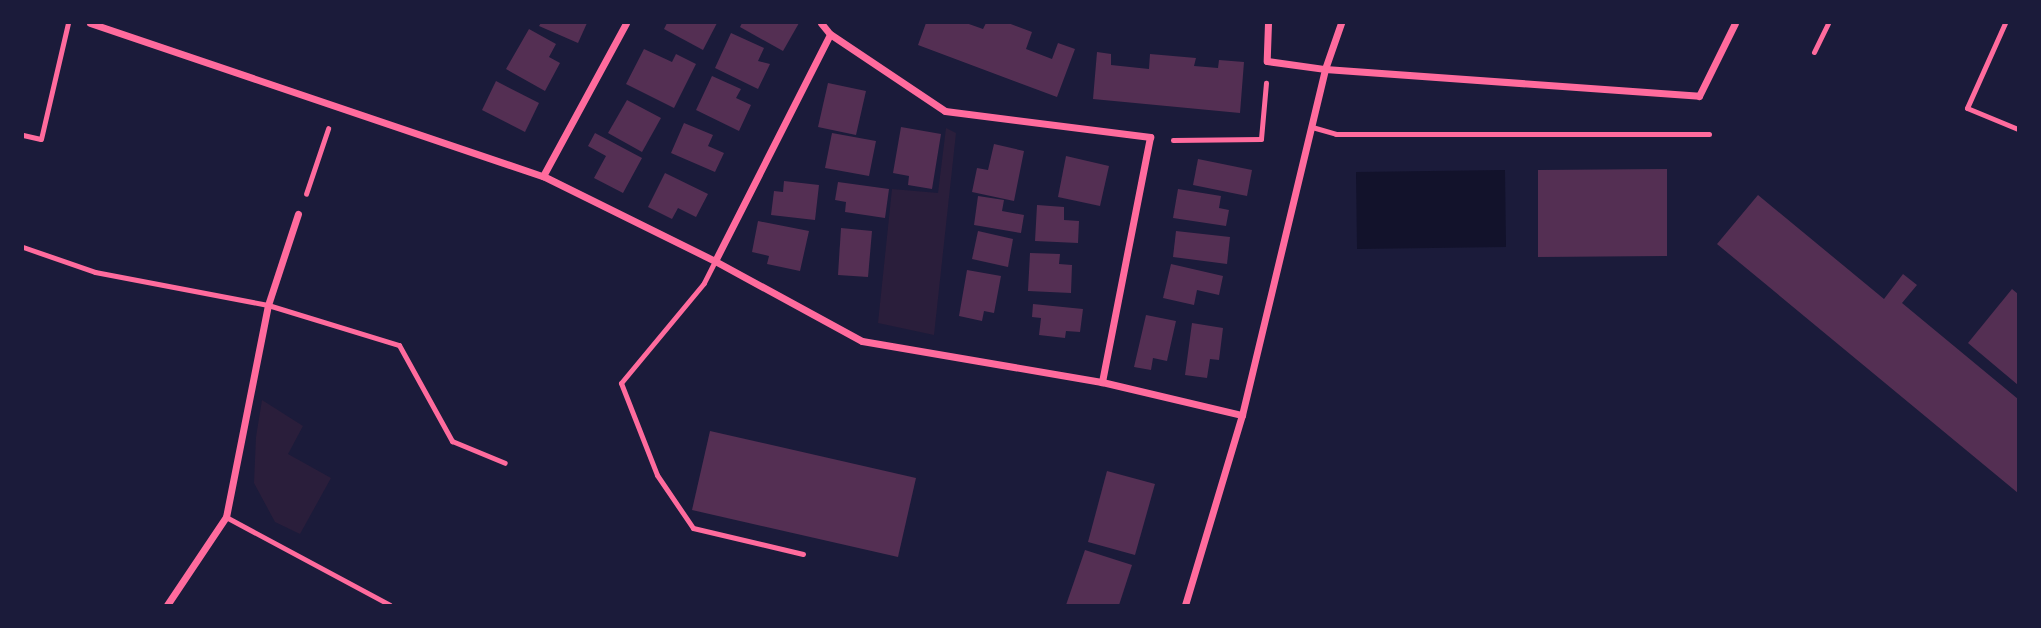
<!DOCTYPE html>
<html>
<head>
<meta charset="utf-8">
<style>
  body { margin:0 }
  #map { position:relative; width:2041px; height:628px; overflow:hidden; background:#1b1b3a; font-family:"Golos Text",sans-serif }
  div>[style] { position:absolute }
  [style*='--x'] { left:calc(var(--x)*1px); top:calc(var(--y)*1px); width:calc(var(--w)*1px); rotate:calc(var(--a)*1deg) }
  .green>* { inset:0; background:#2a1e3b }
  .water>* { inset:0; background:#12122b }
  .building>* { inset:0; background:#542f53 }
  .path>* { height:4.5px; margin:-2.25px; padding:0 2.25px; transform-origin:2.25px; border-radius:2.25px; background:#ff6b9d }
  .service>* { height:5px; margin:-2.5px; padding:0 2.5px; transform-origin:2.5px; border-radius:2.5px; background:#ff6b9d }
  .minor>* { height:7px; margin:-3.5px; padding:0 3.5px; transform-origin:3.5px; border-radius:3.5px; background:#ff6b9d }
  span { translate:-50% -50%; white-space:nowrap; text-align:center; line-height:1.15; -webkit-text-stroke:7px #1b1b3a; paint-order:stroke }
  .frame { position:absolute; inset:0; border:24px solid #1b1b3a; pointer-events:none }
</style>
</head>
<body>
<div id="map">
  <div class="green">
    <i style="clip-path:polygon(946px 128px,956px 133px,934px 335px,878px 323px,892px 189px,938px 193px)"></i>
    <i style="clip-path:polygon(262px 400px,303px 426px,288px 454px,331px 478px,300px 534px,275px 522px,254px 483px,256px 437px)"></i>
  </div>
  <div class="water">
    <i style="clip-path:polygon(1505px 170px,1506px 247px,1357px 249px,1356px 172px)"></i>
  </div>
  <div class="building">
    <i style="clip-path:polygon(541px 23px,587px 23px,578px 43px,539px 26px)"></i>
    <i style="clip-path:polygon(667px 23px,717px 23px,703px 50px,664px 29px)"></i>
    <i style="clip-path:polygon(742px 23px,799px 23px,783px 51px,740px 27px)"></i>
    <i style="clip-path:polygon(926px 23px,966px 23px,983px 29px,986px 23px,1008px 23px,1032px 32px,1026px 49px,1052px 59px,1058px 43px,1075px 49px,1057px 97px,918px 45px)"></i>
    <i style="clip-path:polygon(529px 29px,556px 44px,549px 57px,560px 63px,545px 91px,506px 69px)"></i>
    <i style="clip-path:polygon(731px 33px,764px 48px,758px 61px,770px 64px,758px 89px,715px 68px)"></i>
    <i style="clip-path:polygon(644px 49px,672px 62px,676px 54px,696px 64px,674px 108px,626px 84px)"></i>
    <i style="clip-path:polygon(1097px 52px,1111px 54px,1111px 65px,1149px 69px,1150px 54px,1196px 58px,1194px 66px,1218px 68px,1219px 60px,1244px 62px,1240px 113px,1093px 99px)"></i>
    <i style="clip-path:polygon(712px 76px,741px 89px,736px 98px,751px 105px,739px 131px,696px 110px)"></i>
    <i style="clip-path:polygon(496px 81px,539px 103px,525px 132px,482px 110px)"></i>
    <i style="clip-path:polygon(828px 83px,866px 91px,856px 135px,818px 127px)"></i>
    <i style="clip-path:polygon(627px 100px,661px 118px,642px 152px,608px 133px)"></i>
    <i style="clip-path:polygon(684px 123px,713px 135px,708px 146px,724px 153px,715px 172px,671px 153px)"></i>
    <i style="clip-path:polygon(901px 127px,941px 134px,932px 189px,908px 185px,909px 176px,893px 173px)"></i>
    <i style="clip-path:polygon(595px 133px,642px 158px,623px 193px,594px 178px,606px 156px,588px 146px)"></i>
    <i style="clip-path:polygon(832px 133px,876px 141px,869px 176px,825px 168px)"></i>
    <i style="clip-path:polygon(994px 144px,1024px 151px,1014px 201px,972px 192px,977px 168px,988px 170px)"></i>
    <i style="clip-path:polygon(1066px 156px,1109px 166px,1100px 206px,1058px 197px)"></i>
    <i style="clip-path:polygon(1198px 159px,1252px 170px,1247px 196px,1193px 185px)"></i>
    <i style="clip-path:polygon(1667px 169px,1667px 256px,1538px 257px,1538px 170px)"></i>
    <i style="clip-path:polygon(665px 173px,708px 194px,696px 217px,678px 208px,672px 219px,648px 207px)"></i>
    <i style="clip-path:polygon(784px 181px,819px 185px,815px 220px,771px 215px,774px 191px,783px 192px)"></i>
    <i style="clip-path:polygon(838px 182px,889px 189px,885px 218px,845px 212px,846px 202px,835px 200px)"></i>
    <i style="clip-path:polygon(1178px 189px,1221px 196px,1219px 208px,1229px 210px,1226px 226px,1173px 218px)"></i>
    <i style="clip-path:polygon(1758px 195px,1884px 299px,1903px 274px,1917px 285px,1902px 303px,2018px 399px,2018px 493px,1717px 244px)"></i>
    <i style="clip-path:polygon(978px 196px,1004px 200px,1002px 211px,1024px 215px,1021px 233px,974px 225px)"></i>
    <i style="clip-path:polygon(1037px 205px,1064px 207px,1064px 220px,1079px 221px,1078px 243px,1035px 241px)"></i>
    <i style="clip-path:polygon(758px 221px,809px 231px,800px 271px,767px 264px,769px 256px,752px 252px)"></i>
    <i style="clip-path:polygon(841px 228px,872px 231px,868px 277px,838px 275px)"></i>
    <i style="clip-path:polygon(978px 231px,1013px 239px,1008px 267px,972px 259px)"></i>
    <i style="clip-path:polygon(1176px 231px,1230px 237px,1227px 264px,1173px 257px)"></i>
    <i style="clip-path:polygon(1030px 253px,1060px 254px,1059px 264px,1072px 265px,1071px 293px,1028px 291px)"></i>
    <i style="clip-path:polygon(1171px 264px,1223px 276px,1219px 295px,1197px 290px,1194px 305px,1163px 298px)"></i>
    <i style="clip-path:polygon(967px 270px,1001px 276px,994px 313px,984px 311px,982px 321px,959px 316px)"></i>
    <i style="clip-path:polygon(2012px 289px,2018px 294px,2018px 385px,1968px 343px)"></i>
    <i style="clip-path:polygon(1033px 304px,1083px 309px,1080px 332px,1066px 331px,1065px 338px,1039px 335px,1041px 318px,1032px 317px)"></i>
    <i style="clip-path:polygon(1146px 315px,1176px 321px,1167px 361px,1153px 358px,1151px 370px,1134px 367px)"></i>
    <i style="clip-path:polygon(1192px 323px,1223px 328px,1219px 360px,1210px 359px,1207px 378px,1185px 375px)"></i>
    <i style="clip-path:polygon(710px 431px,916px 478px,898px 557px,692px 510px)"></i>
    <i style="clip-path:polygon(1107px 471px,1155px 484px,1135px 555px,1088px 542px)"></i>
    <i style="clip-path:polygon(1085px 550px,1132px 565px,1119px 605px,1066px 605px)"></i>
  </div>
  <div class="path">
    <i style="--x:1173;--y:140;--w:88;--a:-0.7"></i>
    <i style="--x:1261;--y:139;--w:56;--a:-84.9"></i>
    <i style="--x:306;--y:194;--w:69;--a:-71.3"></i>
  </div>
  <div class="service">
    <i style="--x:2005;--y:23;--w:93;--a:114.1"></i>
    <i style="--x:1967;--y:108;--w:55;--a:22.4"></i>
    <i style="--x:1814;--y:52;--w:32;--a:-64"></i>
    <i style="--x:1312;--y:127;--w:25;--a:16"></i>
    <i style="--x:1336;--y:134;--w:373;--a:0"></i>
    <i style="--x:23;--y:135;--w:18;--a:13"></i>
    <i style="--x:41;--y:139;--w:119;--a:-76.9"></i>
    <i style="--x:23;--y:247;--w:76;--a:19.1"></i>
    <i style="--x:95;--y:272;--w:176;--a:10.8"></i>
    <i style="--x:268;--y:305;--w:137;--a:17"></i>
    <i style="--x:399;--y:345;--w:110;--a:61.1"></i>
    <i style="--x:452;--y:441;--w:57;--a:22.5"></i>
    <i style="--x:715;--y:261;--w:25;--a:117"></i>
    <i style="--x:704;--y:283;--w:130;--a:129.7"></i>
    <i style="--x:621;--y:383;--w:99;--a:68.6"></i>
    <i style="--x:657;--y:475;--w:64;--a:55.8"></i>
    <i style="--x:693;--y:528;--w:113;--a:13.3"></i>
    <i style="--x:226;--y:517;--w:186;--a:28.2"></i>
  </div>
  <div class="minor">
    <i style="--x:90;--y:23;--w:478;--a:18.7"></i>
    <i style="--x:543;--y:176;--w:192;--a:26.3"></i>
    <i style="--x:715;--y:261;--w:167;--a:28.6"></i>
    <i style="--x:862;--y:341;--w:243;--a:9.7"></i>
    <i style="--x:1102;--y:382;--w:144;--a:13.3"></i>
    <i style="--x:821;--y:23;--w:14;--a:51"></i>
    <i style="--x:830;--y:34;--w:138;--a:33.8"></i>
    <i style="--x:945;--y:111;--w:207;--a:7.2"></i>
    <i style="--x:1150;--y:137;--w:250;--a:101.1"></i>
    <i style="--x:1268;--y:23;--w:38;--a:92"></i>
    <i style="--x:1267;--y:61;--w:59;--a:7.9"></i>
    <i style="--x:1325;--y:69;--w:375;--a:4.1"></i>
    <i style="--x:1699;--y:96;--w:81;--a:-63.7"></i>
    <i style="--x:543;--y:176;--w:174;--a:-61.5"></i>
    <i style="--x:715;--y:261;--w:254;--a:-63.1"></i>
    <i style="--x:167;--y:605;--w:106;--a:-56.2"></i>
    <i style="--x:226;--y:517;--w:216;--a:-78.8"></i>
    <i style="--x:268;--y:305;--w:96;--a:-71.8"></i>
    <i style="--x:1185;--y:605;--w:198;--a:-73.3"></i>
    <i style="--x:1242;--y:415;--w:356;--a:-76.5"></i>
    <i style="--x:1325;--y:69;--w:49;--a:-70.8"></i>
  </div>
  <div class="frame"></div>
</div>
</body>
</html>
